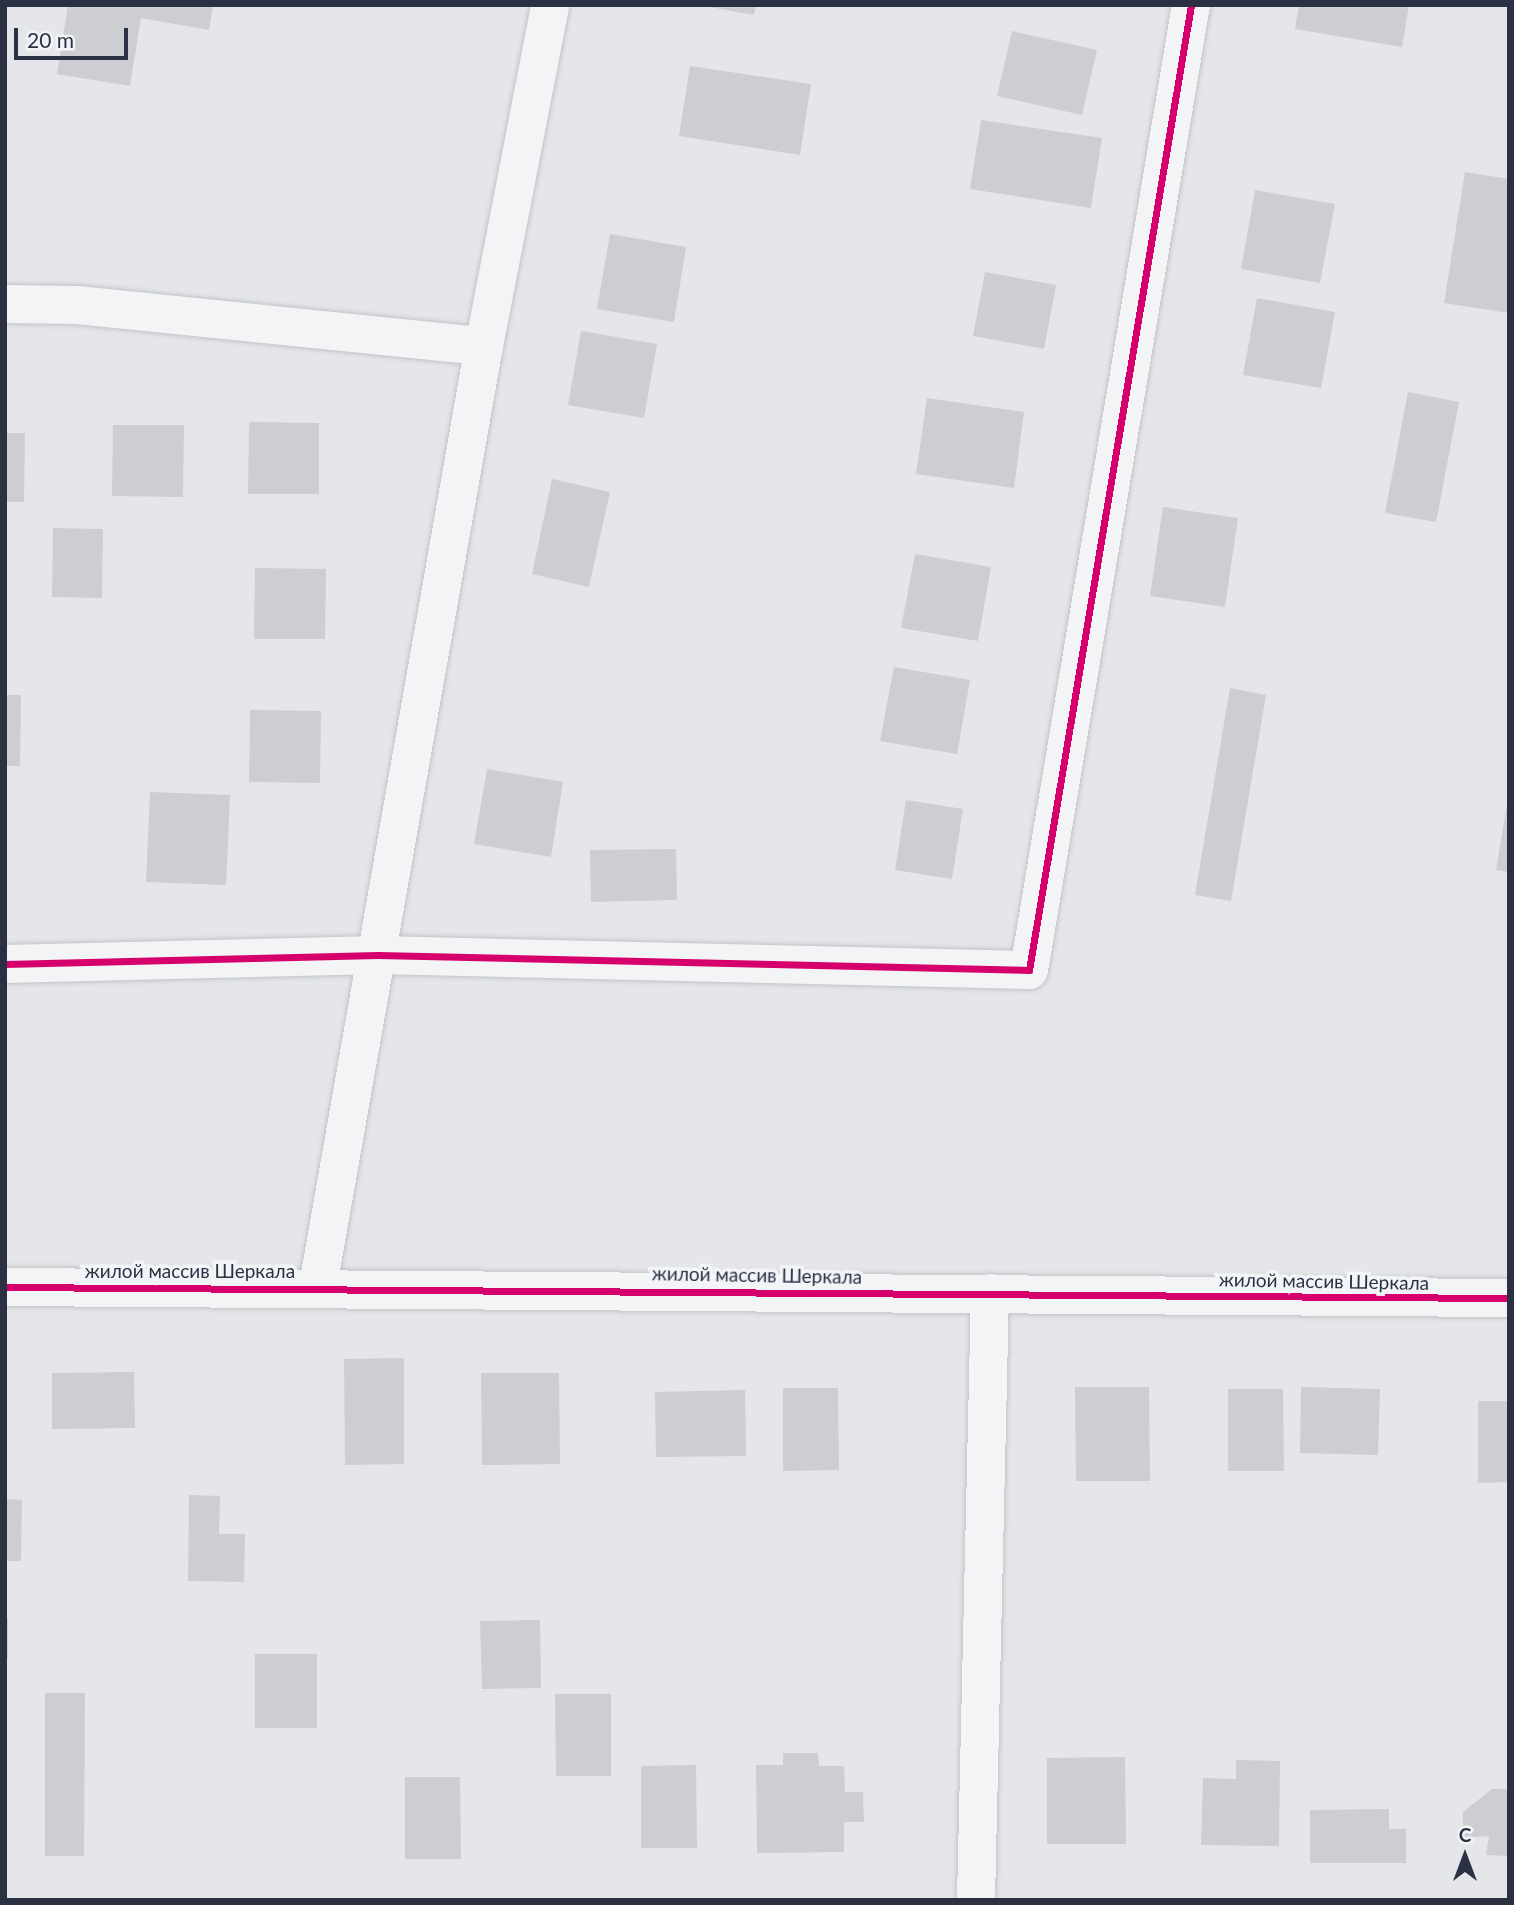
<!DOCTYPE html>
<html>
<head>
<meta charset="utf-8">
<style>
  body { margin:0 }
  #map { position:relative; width:1514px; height:1905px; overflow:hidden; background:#e4e6e9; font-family:Lato,sans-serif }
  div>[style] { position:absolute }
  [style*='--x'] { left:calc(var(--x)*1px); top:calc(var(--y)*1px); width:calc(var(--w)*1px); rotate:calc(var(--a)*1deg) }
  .building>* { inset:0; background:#ccced1 }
  .roads { filter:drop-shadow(0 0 2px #c2c4c7) drop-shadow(0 0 2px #c2c4c7) }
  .minor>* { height:38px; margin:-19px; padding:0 19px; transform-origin:19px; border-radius:19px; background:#f3f4f6 }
  .cycleway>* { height:7px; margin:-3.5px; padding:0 3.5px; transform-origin:3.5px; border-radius:3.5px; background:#d6006c }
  span { translate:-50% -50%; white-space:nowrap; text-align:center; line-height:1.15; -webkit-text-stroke:7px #f2f4f8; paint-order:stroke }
  .street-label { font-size:19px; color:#2b3142 }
  .frame { position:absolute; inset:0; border:7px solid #2b3142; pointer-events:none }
  .north { position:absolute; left:1430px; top:1821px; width:70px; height:70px; -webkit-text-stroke:5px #f2f4f8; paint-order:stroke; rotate:0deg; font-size:19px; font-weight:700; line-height:28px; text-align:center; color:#2b3142 }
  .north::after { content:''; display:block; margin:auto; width:24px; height:32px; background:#2b3142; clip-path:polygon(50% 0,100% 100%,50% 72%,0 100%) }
  .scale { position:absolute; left:14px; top:28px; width:114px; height:32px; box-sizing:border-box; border:4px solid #2b3142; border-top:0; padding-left:9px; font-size:21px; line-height:24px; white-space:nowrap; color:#2b3142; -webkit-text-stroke:5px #f2f4f8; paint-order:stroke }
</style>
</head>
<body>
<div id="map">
  <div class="building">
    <i style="clip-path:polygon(68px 5px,213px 5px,209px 30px,141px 18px,130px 86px,57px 74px)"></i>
    <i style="clip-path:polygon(699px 5px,756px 5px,754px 15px)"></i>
    <i style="clip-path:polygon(1299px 5px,1409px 5px,1402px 47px,1295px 29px)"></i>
    <i style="clip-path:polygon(1012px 31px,1097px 50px,1082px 115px,997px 96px)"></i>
    <i style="clip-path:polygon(690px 66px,811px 84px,800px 155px,679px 136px)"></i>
    <i style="clip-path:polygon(981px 120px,1102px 138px,1091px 208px,970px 189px)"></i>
    <i style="clip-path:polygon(1465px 172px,1509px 179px,1509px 313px,1444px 303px)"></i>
    <i style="clip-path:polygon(1255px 190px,1335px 204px,1320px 283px,1241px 269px)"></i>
    <i style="clip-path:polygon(610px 234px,686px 247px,674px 322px,597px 309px)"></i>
    <i style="clip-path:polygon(985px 272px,1056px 285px,1044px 349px,973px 336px)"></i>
    <i style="clip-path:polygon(1257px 298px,1335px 312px,1321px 388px,1243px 375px)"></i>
    <i style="clip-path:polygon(581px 331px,657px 344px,644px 418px,568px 405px)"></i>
    <i style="clip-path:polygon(1408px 392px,1459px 402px,1436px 522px,1385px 513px)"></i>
    <i style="clip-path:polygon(927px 398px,1024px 412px,1014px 488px,916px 474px)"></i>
    <i style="clip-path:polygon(249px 422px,319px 423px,319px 494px,248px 494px)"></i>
    <i style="clip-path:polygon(113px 425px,184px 425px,183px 497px,112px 496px)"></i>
    <i style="clip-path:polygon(5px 433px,25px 433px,24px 502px,5px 502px)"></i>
    <i style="clip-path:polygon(552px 479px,610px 492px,589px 587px,532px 574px)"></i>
    <i style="clip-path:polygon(1163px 507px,1238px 518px,1225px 607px,1150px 596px)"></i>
    <i style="clip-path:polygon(53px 528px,103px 529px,102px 598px,52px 597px)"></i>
    <i style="clip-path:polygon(915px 554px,991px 567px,978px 641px,901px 628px)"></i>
    <i style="clip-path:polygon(255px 568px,326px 569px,325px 639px,254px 639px)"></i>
    <i style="clip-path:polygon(894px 667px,970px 680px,957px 754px,880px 741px)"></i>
    <i style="clip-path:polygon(1230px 688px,1266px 695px,1231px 901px,1195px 895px)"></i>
    <i style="clip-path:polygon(5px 695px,21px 695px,20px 766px,5px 766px)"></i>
    <i style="clip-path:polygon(250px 710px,321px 711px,320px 783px,249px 782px)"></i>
    <i style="clip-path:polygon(487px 769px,563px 782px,551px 857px,474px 844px)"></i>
    <i style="clip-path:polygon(150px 792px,230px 795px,226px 885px,146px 882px)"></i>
    <i style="clip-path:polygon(906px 800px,963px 809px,952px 879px,895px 870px)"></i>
    <i style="clip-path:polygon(1507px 804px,1509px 804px,1509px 872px,1496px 870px)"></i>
    <i style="clip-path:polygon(676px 849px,677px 900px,591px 902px,590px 850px)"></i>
    <i style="clip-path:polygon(404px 1358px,404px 1464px,345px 1465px,344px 1359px)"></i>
    <i style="clip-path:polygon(134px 1372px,135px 1428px,52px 1429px,52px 1373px)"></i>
    <i style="clip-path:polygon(481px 1373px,559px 1373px,560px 1464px,482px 1465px)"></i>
    <i style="clip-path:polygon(1075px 1387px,1149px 1387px,1150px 1481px,1076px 1481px)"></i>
    <i style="clip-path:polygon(1301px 1387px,1380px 1389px,1378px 1455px,1300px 1453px)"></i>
    <i style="clip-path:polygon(783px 1388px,838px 1388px,839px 1470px,783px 1471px)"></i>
    <i style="clip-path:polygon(1228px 1389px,1283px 1389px,1284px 1471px,1228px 1471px)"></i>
    <i style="clip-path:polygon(745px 1390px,746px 1456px,656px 1457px,655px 1392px)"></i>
    <i style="clip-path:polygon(1478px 1401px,1509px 1401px,1509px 1482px,1478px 1483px)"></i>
    <i style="clip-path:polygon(189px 1495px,220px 1496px,219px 1534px,245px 1534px,244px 1582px,188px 1581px)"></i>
    <i style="clip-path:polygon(5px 1499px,22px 1500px,21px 1561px,5px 1561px)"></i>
    <i style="clip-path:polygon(5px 1618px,8px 1618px,8px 1658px,5px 1658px)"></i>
    <i style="clip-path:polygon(540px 1620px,541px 1688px,482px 1689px,480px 1621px)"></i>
    <i style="clip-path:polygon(255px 1654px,317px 1654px,317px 1728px,255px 1728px)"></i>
    <i style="clip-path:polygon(45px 1693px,85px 1693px,84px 1856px,45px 1856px)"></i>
    <i style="clip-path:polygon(555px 1694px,611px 1694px,611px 1776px,556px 1776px)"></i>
    <i style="clip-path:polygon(783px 1753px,818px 1753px,819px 1766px,844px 1766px,845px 1792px,863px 1792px,864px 1822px,844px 1822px,844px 1852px,757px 1853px,756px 1765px,783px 1765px)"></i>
    <i style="clip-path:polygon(1125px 1757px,1126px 1844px,1047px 1844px,1047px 1758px)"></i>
    <i style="clip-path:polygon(1236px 1760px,1280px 1761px,1279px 1846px,1201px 1845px,1203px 1778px,1236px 1779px)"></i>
    <i style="clip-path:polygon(696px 1765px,697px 1848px,641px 1848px,641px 1766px)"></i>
    <i style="clip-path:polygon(405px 1777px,460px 1777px,461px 1859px,405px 1859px)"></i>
    <i style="clip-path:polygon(1492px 1789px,1509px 1789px,1509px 1856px,1486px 1855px,1489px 1836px,1463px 1838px,1463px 1812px)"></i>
    <i style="clip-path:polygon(1389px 1809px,1389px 1829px,1406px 1829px,1406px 1863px,1310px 1863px,1310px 1810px)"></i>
  </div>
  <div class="roads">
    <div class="minor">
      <i style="--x:5;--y:304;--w:72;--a:0.8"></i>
      <i style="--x:77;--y:305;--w:409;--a:5.8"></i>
      <i style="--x:5;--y:964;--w:373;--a:-1.4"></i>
      <i style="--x:378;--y:955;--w:651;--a:1.32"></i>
      <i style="--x:1029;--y:970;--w:979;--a:-80.47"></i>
      <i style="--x:318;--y:1286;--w:955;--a:-79.99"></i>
      <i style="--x:484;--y:346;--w:347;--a:-79"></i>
      <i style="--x:5;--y:1287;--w:1504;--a:0.42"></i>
      <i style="--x:976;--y:1900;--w:607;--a:-88.68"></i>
    </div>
  </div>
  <div class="cycleway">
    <i style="--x:5;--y:964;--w:373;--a:-1.4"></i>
    <i style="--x:378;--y:955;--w:651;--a:1.32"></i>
    <i style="--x:1029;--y:970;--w:979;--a:-80.47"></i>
    <i style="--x:5;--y:1287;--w:1504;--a:0.42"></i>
  </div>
  <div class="street-label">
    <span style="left:190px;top:1271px">жилой массив Шеркала</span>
    <span style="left:757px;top:1275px;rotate:1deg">жилой массив Шеркала</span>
    <span style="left:1324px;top:1281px;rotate:1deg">жилой массив Шеркала</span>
  </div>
  <div class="frame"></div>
  <div class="north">С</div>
  <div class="scale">20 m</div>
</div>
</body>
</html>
